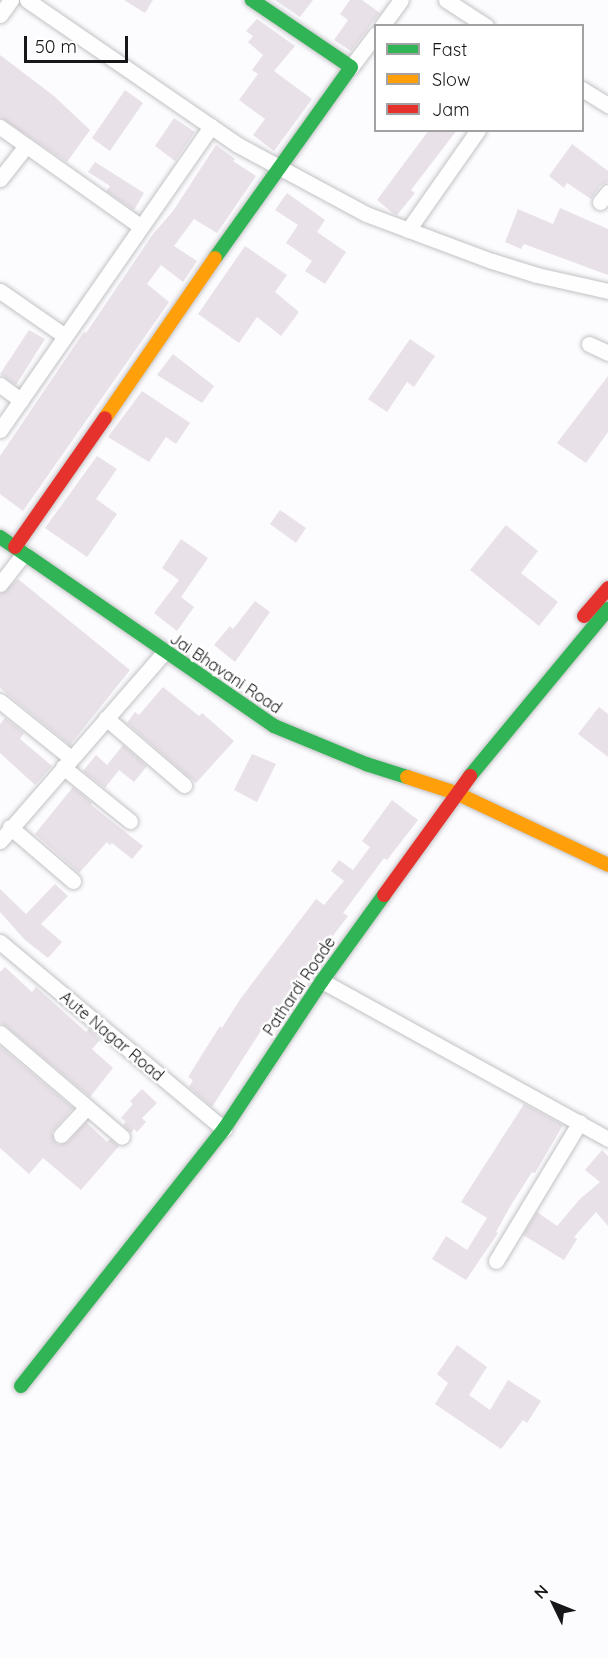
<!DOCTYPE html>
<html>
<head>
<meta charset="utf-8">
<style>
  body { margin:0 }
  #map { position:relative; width:608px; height:1658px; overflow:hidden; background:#fcfbfe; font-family:Quicksand,sans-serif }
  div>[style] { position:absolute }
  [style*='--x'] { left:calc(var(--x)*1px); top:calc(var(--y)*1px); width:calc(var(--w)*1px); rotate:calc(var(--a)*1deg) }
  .building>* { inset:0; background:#e9e1e8 }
  .roads { filter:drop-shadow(0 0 2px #c2c2c4) drop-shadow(0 0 2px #c2c2c4) }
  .street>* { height:15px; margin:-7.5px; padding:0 7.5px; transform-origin:7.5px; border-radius:7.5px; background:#fffeff }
  .fast>* { height:14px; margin:-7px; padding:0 7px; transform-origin:7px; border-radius:7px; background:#30b455 }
  .slow>* { height:14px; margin:-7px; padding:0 7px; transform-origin:7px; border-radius:7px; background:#ff9f0a }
  .jam>* { height:14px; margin:-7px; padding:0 7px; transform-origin:7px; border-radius:7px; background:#e5322d }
  span { translate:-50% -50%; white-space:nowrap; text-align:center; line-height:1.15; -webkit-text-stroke:5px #fff; paint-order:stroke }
  .street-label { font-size:16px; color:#171719 }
  .legend { position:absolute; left:374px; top:24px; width:210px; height:108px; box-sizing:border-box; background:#fff; border:2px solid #a2a2a3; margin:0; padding:8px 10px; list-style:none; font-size:18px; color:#171719 }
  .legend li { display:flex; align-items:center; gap:12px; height:30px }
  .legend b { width:30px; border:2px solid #a2a2a3 }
  .north { position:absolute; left:524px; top:1574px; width:60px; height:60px; -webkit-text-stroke:4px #fff; paint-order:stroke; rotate:313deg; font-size:16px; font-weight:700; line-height:24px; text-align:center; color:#171719 }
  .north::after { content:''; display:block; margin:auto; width:21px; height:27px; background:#171719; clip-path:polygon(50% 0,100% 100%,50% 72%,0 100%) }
  .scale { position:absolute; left:24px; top:36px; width:104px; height:27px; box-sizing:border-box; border:3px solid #171719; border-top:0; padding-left:8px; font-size:18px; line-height:21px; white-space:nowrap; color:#171719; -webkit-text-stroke:4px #fff; paint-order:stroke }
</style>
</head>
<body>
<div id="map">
  <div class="building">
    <i style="clip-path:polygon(124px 0,153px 0,145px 13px)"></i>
    <i style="clip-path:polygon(275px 0,313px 0,300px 17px)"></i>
    <i style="clip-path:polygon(350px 0,362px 0,380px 13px,351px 51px,334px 40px,348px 20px,340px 14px)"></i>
    <i style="clip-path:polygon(257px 19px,295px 46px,274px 71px,312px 99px,274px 151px,253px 135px,265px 119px,239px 100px,258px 74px,252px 70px,263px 55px,248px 42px,253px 36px,246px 31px)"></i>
    <i style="clip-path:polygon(0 55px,54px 96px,90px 130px,67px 162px,0 117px)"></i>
    <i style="clip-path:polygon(125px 90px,143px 103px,110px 151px,92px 138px)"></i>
    <i style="clip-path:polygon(174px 118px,195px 132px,175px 161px,155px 146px)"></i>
    <i style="clip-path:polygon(429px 130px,457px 130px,411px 190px,415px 193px,397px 215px,394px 214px,377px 200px)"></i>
    <i style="clip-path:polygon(572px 144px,608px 171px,608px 182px,600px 186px,591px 199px,567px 183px,564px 188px,549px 176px)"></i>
    <i style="clip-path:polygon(216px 145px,235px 159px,233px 161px,256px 176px,217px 233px,194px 219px,174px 246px,197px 261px,183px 282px,161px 265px,147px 284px,169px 302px,23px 511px,0 494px,0 456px,84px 332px,86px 333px,153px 234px,173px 211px)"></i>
    <i style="clip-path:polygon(95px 162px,144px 193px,134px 210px,106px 191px,110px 186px,88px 172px)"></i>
    <i style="clip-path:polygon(287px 193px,325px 220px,317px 232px,346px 252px,325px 284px,305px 271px,312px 261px,286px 243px,298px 225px,275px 210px)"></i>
    <i style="clip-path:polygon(560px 208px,608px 229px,608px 275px,524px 244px,521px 249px,505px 242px,518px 209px,553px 224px)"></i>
    <i style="clip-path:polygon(245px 246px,287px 275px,275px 292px,299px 312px,281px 336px,257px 317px,239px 343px,198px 314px)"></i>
    <i style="clip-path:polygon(29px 330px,45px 339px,16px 385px,0 374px)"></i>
    <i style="clip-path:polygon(410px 339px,435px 356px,414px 387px,407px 382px,387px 412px,368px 399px)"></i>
    <i style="clip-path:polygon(173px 354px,214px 386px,202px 403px,157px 375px)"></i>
    <i style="clip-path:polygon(608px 376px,608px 432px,586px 463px,557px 443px)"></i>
    <i style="clip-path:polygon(142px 391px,190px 423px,176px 444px,166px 437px,149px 462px,108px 437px)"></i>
    <i style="clip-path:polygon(97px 456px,117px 469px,96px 499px,117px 514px,87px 557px,45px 528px)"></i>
    <i style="clip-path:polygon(280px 510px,306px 528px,296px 543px,270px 524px)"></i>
    <i style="clip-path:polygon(506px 525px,538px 551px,521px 573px,558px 602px,539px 626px,470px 570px)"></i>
    <i style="clip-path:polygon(181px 539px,208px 558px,181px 597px,194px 607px,177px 631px,154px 613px,179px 580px,162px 568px)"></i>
    <i style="clip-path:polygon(18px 579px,130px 670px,70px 745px,0 688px,0 594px)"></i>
    <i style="clip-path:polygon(255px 601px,270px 612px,235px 662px,214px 645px,230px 626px,233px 629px)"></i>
    <i style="clip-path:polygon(163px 687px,199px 716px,202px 713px,234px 741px,196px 783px,127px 723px,135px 712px,139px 715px)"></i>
    <i style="clip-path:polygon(599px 707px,608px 714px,608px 757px,578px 734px)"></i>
    <i style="clip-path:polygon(5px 718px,24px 733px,20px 739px,52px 766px,35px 785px,0 753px,0 724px)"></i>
    <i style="clip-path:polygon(123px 745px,147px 766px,134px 782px,119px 770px,105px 788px,83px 771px,96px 755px,107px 765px)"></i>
    <i style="clip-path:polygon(252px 754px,276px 764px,257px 802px,234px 790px)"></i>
    <i style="clip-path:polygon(73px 787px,92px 803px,91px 805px,143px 846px,132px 859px,112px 843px,110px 845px,107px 842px,79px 873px,35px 834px)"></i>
    <i style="clip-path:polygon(392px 800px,418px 820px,387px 860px,384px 858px,343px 913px,348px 916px,262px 1029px,212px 1107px,189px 1087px,193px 1080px,188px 1077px,220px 1026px,222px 1028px,241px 998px,316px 899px,324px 905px,344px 881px,331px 871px,339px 860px,353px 870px,370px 847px,362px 841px)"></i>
    <i style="clip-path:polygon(55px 884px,68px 896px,41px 924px,62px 942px,48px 958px,25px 940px,0 912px,0 889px,26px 914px)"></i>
    <i style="clip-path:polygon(5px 967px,32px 992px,36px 987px,86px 1032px,89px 1029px,100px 1040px,92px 1049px,113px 1068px,90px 1097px,6px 1026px,0 1023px,0 972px)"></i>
    <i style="clip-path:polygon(0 1046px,73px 1108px,52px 1132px,55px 1142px,59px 1145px,68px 1142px,86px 1122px,107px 1142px,110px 1139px,119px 1146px,81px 1190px,43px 1158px,29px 1174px,0 1148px)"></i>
    <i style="clip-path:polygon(142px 1089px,157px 1103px,142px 1118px,146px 1122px,137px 1132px,134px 1129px,131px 1133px,123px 1125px,126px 1122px,121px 1118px,133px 1104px,130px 1101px)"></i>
    <i style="clip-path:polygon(524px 1104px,563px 1125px,535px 1173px,532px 1172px,511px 1205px,496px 1232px,498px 1233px,466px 1280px,432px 1259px,446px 1236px,467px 1250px,487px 1218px,461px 1202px)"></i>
    <i style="clip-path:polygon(602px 1150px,608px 1156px,608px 1226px,596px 1212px,574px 1237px,577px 1239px,564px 1260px,523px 1235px,537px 1212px,557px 1226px,580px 1199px,600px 1182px,585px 1170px)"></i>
    <i style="clip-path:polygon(457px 1345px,487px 1367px,469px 1395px,490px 1410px,508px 1380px,541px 1401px,527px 1423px,523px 1420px,501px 1449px,435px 1404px,448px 1383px,437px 1374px)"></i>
  </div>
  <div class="roads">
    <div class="street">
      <i style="--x:27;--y:0;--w:256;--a:34.5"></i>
      <i style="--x:238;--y:145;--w:145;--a:28.3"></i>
      <i style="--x:366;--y:214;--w:134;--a:20.5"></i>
      <i style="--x:492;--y:261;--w:47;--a:17.3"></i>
      <i style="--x:537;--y:275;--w:73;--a:12.7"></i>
      <i style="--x:446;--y:0;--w:48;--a:33"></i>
      <i style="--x:0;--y:15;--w:19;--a:-54"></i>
      <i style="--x:382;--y:26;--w:32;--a:-54"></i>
      <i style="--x:351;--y:67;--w:41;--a:-52.9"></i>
      <i style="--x:582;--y:89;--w:31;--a:32"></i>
      <i style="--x:0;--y:127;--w:173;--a:35.3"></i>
      <i style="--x:0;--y:179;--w:42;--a:-51.8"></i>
      <i style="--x:600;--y:202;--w:13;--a:-51"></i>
      <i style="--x:408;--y:230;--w:122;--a:-55"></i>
      <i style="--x:0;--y:291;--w:79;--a:34.7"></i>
      <i style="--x:589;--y:344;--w:21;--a:25"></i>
      <i style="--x:0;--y:385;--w:26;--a:36"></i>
      <i style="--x:0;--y:430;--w:370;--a:-55.2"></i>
      <i style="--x:0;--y:584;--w:39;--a:-52"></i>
      <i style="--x:0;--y:701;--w:91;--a:38.8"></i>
      <i style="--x:106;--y:718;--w:103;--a:40.7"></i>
      <i style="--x:63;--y:767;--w:86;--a:38.9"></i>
      <i style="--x:10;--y:827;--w:83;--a:40.6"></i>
      <i style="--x:0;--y:841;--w:252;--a:-49"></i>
      <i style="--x:0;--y:942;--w:292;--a:39.9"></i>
      <i style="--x:322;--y:981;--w:327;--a:28.9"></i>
      <i style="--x:0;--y:1033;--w:160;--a:40.4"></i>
      <i style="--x:61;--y:1135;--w:38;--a:-47"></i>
      <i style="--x:496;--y:1261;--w:162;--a:-58.9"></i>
    </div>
    <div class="fast">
      <i style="--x:215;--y:258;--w:234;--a:-54.5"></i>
      <i style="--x:351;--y:67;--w:120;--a:-145.9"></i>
      <i style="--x:0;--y:537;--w:333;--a:34.6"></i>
      <i style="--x:274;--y:726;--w:100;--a:22.4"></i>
      <i style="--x:366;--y:764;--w:43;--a:17.6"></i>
      <i style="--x:470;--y:776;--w:217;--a:-50.4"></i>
      <i style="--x:21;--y:1386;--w:328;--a:-51.7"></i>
      <i style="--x:224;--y:1129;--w:178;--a:-56.5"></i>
      <i style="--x:322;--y:981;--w:106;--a:-54.2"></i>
    </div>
    <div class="slow">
      <i style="--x:105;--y:418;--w:194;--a:-55.5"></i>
      <i style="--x:407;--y:777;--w:52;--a:18.1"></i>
      <i style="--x:456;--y:793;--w:168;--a:25.3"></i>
    </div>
    <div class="jam">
      <i style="--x:15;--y:547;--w:157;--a:-55.1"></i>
      <i style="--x:584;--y:616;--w:37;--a:-49"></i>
      <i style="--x:384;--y:895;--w:147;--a:-54.1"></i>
    </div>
  </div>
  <div class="street-label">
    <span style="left:226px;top:673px;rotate:34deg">Jai Bhavani Road</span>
    <span style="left:299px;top:986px;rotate:-56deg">Pathardi Roade</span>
    <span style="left:112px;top:1036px;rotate:40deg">Aute Nagar Road</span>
  </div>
  <ul class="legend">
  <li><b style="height:8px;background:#30b455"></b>Fast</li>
  <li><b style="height:8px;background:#ff9f0a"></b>Slow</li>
  <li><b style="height:8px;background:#e5322d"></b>Jam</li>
  </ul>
  <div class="north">N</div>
  <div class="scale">50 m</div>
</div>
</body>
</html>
